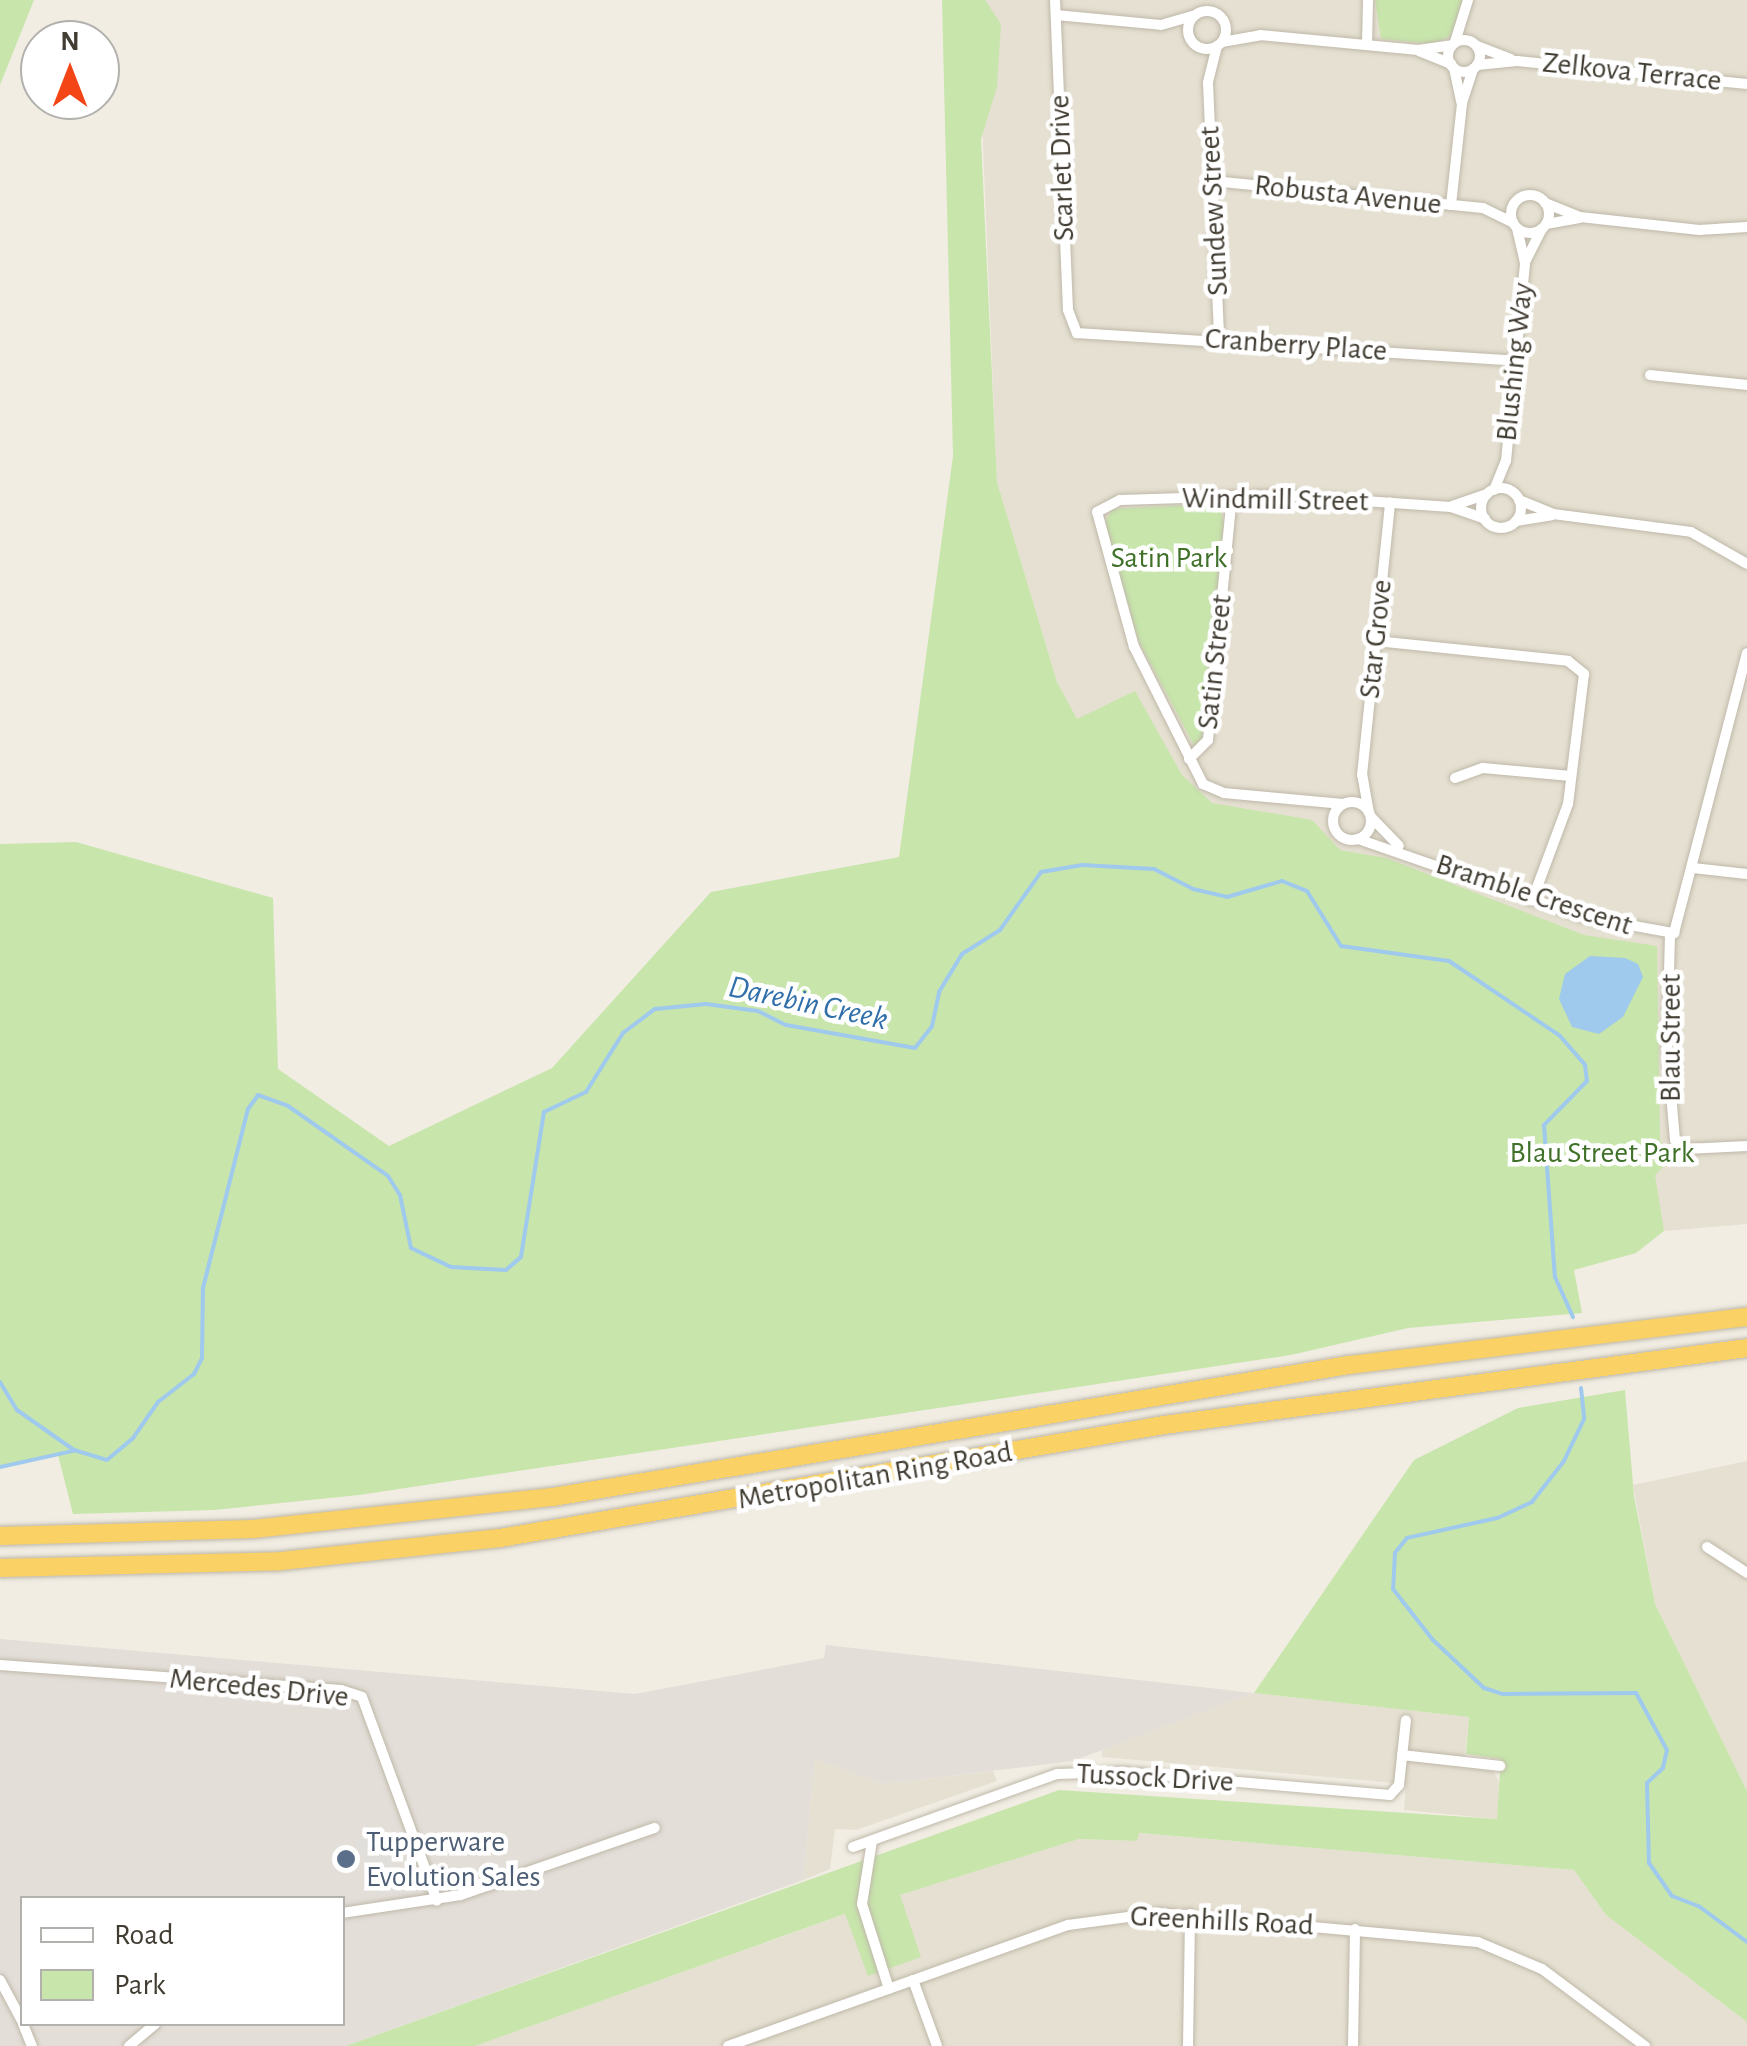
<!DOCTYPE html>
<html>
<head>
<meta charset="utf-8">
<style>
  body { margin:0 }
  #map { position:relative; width:1747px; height:2046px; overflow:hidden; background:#f1ede3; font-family:"Alegreya Sans",sans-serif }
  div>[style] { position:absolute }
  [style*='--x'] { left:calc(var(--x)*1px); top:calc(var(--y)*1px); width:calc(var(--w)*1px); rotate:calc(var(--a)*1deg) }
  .residential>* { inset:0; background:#e5e0d1 }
  .industrial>* { inset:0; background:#e3ded8 }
  .green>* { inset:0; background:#c8e5ac }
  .parking>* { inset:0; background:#e1dfdb }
  .water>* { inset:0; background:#9fc9ed }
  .stream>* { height:4px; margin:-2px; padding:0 2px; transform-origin:2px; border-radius:2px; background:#9fc9ed }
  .roads { filter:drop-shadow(0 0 2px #bfb8a9) drop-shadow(0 0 2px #bfb8a9) }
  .street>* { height:10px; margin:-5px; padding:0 5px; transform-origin:5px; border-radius:5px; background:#fff }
  .street>.ring { margin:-5px; padding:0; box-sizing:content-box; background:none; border:10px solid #fff; border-radius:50% }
  .highway>* { height:18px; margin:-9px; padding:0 9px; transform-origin:9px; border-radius:9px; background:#fad165 }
  .dots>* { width:28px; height:28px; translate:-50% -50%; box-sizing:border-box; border:5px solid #fff; border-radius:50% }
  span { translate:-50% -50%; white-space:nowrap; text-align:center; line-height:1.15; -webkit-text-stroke:9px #fff; paint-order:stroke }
  .street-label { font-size:30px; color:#423d33 }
  .park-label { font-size:30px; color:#407129 }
  .service-label { font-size:30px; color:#4e5e75 }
  .left { translate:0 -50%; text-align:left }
  .water-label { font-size:32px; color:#306faa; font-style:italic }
  .legend { position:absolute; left:20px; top:1896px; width:325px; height:130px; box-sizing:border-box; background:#fff; border:2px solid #b3b1ad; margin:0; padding:12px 18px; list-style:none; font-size:30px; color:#423d33 }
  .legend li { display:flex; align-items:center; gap:20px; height:50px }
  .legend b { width:50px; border:2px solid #b3b1ad }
  .north { position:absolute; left:20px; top:20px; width:100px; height:100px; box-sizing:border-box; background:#fff; border:2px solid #b3b1ad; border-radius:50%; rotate:0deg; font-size:28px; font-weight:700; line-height:40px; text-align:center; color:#423d33 }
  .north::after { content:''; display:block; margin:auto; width:35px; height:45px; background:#f44517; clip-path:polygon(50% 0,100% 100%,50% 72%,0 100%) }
</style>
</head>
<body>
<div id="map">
  <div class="residential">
    <i style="clip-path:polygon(977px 0,1747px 0,1747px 1224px,1664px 1231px,1154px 869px,1057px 682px,997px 482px)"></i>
    <i style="clip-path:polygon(1747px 1461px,1747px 1791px,1655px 1604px,1633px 1485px)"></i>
    <i style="clip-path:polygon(1254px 1693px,1469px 1717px,1464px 1767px,1493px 1771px,1501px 1785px,1498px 1819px,1404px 1810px,1406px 1784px,1102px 1757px,1102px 1750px)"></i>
    <i style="clip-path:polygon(815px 1759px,883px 1784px,993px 1771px,997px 1781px,856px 1830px,835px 1829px,830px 1869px,803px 1880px)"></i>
    <i style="clip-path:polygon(1138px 1833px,1574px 1870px,1606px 1915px,1747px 2022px,1747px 2046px,475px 2046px,846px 1914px,869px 1975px,900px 1895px,1079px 1839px,1136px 1841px)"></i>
  </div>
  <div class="industrial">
    <i style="clip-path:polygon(evenodd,0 1639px,635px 1694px,824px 1658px,826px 1645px,1254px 1693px,1073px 1761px,883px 1784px,815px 1759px,803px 1880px,346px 2046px,0 2046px,0 1639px,22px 1898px,342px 1898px,342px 2024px,22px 2024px,22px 1898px)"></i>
  </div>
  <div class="green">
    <i style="clip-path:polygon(0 0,34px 0,0 85px)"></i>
    <i style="clip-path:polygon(942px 0,985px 0,1001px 24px,997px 87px,981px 139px,997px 482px,1057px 682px,1077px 719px,1135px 691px,1182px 775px,1212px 803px,1312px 820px,1340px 850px,1386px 858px,1584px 935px,1657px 946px,1660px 1140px,1672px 1158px,1655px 1175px,1664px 1231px,1636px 1253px,1574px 1270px,1582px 1313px,1408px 1328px,1291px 1355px,359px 1495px,214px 1510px,73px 1514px,58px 1455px,0 1465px,0 844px,76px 842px,273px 898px,278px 1069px,389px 1146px,552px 1068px,711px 892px,899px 857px,953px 456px)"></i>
    <i style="clip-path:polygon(1375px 0,1463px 0,1461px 19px,1451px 36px,1432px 44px,1381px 39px)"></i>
    <i style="clip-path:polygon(1208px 504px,1220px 509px,1224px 524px,1202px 742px,1195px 747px,1139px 642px,1104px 525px,1112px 509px)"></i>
    <i style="clip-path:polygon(1625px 1390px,1634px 1496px,1655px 1604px,1747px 1791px,1747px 2022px,1606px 1915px,1574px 1870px,1139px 1833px,1137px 1841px,1079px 1839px,900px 1895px,921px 1957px,868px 1976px,845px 1914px,475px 2046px,346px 2046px,1059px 1790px,1497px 1819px,1501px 1759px,1466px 1754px,1469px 1717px,1254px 1693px,1414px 1460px,1518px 1408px)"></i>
  </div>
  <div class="parking">
    <i style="clip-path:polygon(382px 1829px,384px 1834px,402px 1893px,376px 1893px,355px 1840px)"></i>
  </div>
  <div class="water">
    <i style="clip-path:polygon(1590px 956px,1625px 958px,1638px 964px,1643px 977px,1623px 1017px,1599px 1034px,1572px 1027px,1559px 999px,1565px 974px)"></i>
  </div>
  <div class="stream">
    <i style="--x:0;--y:1382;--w:33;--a:59"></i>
    <i style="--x:17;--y:1410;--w:70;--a:35.1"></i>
    <i style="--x:74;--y:1450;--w:34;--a:17"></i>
    <i style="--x:107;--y:1460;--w:34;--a:-40"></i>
    <i style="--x:133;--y:1438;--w:44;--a:-55.2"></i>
    <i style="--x:158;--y:1402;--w:46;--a:-37.9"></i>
    <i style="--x:194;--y:1374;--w:18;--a:-63"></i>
    <i style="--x:202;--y:1358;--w:70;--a:-89.2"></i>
    <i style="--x:203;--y:1288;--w:185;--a:-75.9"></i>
    <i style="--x:248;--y:1109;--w:17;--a:-54"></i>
    <i style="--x:258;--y:1095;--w:32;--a:20"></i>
    <i style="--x:288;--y:1106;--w:122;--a:35"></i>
    <i style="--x:388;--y:1176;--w:22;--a:58"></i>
    <i style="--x:400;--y:1195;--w:54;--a:78.3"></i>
    <i style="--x:411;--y:1248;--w:44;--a:25.4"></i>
    <i style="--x:451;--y:1267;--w:55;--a:3.1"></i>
    <i style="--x:506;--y:1270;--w:20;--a:-41"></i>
    <i style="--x:521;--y:1257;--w:147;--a:-81"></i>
    <i style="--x:544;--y:1112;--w:47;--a:-25.5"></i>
    <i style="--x:586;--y:1092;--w:70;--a:-57.9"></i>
    <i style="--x:623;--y:1033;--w:40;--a:-37"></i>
    <i style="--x:655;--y:1009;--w:51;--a:-5.6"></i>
    <i style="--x:706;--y:1004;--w:52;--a:7.7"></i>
    <i style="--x:758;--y:1011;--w:31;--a:27"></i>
    <i style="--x:786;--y:1025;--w:131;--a:10.1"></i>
    <i style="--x:915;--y:1048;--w:28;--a:-52"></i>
    <i style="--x:932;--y:1026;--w:35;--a:-78"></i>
    <i style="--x:939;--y:992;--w:44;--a:-58.8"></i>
    <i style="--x:962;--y:954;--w:45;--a:-32.3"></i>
    <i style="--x:1000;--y:930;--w:71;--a:-54.7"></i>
    <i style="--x:1041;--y:872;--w:42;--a:-9.7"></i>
    <i style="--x:1082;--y:865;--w:72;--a:3.2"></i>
    <i style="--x:1154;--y:869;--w:44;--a:27.1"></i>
    <i style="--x:1193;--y:889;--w:35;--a:13"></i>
    <i style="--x:1227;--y:897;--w:57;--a:-16.2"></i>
    <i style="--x:1282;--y:881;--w:27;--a:22"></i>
    <i style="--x:1307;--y:891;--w:65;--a:58.3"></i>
    <i style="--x:1341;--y:946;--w:109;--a:7.9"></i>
    <i style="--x:1449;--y:961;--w:134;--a:34"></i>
    <i style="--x:1560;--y:1036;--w:38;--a:49"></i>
    <i style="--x:1585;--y:1065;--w:16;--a:83"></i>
    <i style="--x:1587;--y:1081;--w:62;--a:134.3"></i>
    <i style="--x:1544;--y:1125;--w:152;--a:85.9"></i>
    <i style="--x:1555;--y:1277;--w:44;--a:65.8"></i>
    <i style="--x:1581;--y:1388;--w:31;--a:84"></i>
    <i style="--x:1584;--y:1419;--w:47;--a:115.5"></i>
    <i style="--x:1564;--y:1461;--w:52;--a:128"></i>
    <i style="--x:1532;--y:1502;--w:38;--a:155"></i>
    <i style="--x:1497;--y:1518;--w:92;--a:167.5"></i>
    <i style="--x:1407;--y:1538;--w:19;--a:129"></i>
    <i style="--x:1395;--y:1553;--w:36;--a:93"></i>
    <i style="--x:1393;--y:1589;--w:65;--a:51.9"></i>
    <i style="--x:1433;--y:1640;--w:70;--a:43.3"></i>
    <i style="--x:1484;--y:1688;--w:20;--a:18"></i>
    <i style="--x:1503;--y:1694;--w:133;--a:-0.4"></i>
    <i style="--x:1636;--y:1693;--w:65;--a:61.5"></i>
    <i style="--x:1667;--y:1750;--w:18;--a:103"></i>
    <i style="--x:1663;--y:1768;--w:22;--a:137"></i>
    <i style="--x:1647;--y:1783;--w:80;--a:88.6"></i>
    <i style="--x:1649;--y:1863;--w:40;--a:55.1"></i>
    <i style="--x:1672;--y:1896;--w:30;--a:21"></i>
    <i style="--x:1700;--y:1907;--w:59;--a:36.7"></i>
    <i style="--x:0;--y:1467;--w:75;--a:-12.4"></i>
  </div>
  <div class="roads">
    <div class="street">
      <i style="--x:1055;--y:0;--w:310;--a:87.6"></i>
      <i style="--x:1068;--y:310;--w:25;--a:69"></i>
      <i style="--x:1077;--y:333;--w:440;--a:3.6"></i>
      <i class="ring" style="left:1188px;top:11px;width:28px;height:28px"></i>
      <i style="--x:1056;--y:15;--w:105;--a:5.4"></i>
      <i style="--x:1161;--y:25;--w:33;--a:-16"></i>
      <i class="ring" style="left:1448px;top:40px;width:22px;height:22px"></i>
      <i style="--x:1222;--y:42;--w:39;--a:-10"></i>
      <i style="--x:1260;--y:35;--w:159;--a:5.4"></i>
      <i style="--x:1418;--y:50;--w:34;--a:-8"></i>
      <i style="--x:1455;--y:42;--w:44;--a:-72.8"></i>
      <i style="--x:1367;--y:45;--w:45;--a:-88.7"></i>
      <i style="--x:1217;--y:46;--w:38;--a:104"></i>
      <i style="--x:1208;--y:83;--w:256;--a:87.5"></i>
      <i style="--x:1477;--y:46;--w:36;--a:21"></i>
      <i style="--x:1419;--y:51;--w:35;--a:22"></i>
      <i style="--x:1477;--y:65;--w:40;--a:-5.7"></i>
      <i style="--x:1517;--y:61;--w:231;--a:5.7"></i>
      <i style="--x:1454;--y:68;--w:35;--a:78"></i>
      <i style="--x:1213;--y:181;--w:271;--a:5.7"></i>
      <i style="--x:1483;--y:208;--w:32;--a:26"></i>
      <i class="ring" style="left:1511px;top:195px;width:28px;height:28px"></i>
      <i style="--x:1545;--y:203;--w:38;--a:22"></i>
      <i style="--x:1580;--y:217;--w:120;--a:6.2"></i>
      <i style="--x:1699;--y:230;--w:48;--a:-3.6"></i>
      <i style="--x:1451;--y:205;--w:103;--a:-83.8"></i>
      <i style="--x:1462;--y:103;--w:36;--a:-72"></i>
      <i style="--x:1546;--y:224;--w:34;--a:-10"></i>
      <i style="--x:1525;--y:262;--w:37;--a:-63"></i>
      <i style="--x:1650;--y:375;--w:98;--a:5.9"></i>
      <i class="ring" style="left:1481px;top:488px;width:30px;height:30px"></i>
      <i style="--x:1494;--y:490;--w:31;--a:-68"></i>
      <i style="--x:1506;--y:461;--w:199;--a:-84.5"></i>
      <i style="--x:1525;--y:263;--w:35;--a:-103"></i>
      <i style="--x:1519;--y:500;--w:37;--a:22"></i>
      <i style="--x:1553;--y:514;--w:139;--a:7.4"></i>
      <i style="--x:1691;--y:532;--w:64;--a:29.7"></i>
      <i style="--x:1452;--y:506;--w:37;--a:-19"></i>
      <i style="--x:1516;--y:521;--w:36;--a:-9"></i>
      <i style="--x:1376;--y:641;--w:193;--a:5.9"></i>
      <i style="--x:1568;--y:661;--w:21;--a:39"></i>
      <i style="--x:1584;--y:674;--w:131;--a:97"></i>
      <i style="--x:1568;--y:804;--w:103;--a:110.4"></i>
      <i style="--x:1189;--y:759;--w:27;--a:-45"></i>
      <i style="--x:1208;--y:740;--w:245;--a:-84.4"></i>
      <i style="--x:1455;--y:778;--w:30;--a:-20"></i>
      <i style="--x:1483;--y:768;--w:88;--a:5.2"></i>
      <i class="ring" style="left:1333px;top:802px;width:28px;height:28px"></i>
      <i style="--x:1343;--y:804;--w:120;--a:-174.7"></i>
      <i style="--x:1224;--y:793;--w:23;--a:-157"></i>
      <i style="--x:1203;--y:784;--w:153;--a:-116.7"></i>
      <i style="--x:1134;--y:647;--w:140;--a:-105.3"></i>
      <i style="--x:1097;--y:512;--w:26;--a:-28"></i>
      <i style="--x:1120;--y:500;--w:158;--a:-1.8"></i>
      <i style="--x:1278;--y:495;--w:173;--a:4"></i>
      <i style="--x:1451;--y:507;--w:36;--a:19"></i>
      <i style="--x:1369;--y:813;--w:39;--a:-100"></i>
      <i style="--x:1362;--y:775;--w:274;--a:-84.1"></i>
      <i style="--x:1371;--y:817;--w:40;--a:46"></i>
      <i style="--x:1358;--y:839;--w:235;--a:19.1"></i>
      <i style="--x:1580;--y:916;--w:96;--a:10.3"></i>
      <i style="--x:1674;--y:933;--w:289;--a:-75.4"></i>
      <i style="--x:1693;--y:868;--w:54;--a:6.3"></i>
      <i style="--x:1670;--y:935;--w:112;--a:91.5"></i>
      <i style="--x:1667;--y:1047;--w:93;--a:85.1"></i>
      <i style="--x:1675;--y:1140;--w:14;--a:39"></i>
      <i style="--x:1686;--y:1149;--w:61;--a:-2.8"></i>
      <i style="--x:1707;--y:1547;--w:48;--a:33"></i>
      <i style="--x:0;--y:1665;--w:342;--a:4.2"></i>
      <i style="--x:341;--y:1690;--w:22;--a:18"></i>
      <i style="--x:362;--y:1697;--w:217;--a:69.8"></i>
      <i style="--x:1402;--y:1755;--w:99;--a:6.4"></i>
      <i style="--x:872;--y:1841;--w:64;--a:99"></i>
      <i style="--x:862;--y:1904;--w:89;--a:72.4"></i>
      <i style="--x:853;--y:1847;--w:217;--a:-19.7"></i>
      <i style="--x:1057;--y:1774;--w:65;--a:-1.8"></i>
      <i style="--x:1122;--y:1772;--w:269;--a:4.9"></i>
      <i style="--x:1390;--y:1795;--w:13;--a:-48"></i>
      <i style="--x:1399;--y:1785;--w:65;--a:-83.9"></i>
      <i style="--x:342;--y:1913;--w:120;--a:-8.6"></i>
      <i style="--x:461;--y:1895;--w:205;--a:-19.1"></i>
      <i style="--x:0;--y:1980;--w:47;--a:61.8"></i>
      <i style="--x:913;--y:1980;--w:70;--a:70"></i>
      <i style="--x:23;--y:2024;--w:24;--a:68"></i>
      <i style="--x:129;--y:2046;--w:34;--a:-40"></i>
      <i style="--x:728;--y:2046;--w:361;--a:-19.6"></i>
      <i style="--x:1068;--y:1925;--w:91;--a:-7.6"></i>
      <i style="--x:1158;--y:1913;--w:321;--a:5.2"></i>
      <i style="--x:1478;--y:1942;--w:69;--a:22.9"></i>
      <i style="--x:1542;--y:1969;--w:129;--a:36.8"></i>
      <i style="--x:1188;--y:2046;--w:132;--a:-89.1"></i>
      <i style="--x:1353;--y:2046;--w:117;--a:-89"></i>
    </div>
    <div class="highway">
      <i style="--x:0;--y:1536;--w:253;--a:-1.6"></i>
      <i style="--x:253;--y:1529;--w:302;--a:-6.1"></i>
      <i style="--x:553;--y:1497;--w:807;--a:-9.42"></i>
      <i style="--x:1349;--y:1365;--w:401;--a:-6.9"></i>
      <i style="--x:0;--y:1568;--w:281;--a:-1.4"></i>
      <i style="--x:281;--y:1561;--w:220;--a:-6"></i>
      <i style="--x:500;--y:1538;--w:674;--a:-9.66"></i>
      <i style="--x:1164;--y:1425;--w:588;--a:-7.52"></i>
    </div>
  </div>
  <div class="dots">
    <i style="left:346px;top:1859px;background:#5c6f8a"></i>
  </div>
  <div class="street-label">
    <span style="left:1632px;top:72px;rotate:6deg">Zelkova Terrace</span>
    <span style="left:1062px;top:168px;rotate:-92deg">Scarlet Drive</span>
    <span style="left:1348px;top:195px;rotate:6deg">Robusta Avenue</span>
    <span style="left:1214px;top:211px;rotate:-93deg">Sundew Street</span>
    <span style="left:1296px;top:345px;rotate:4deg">Cranberry Place</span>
    <span style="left:1515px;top:362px;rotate:-84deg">Blushing Way</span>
    <span style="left:1275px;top:500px;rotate:1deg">Windmill Street</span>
    <span style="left:1376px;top:639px;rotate:-84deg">Star Grove</span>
    <span style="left:1215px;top:662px;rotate:-84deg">Satin Street</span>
    <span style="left:1534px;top:895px;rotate:18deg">Bramble Crescent</span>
    <span style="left:1671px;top:1038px;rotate:-90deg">Blau Street</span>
    <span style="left:875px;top:1476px;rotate:-10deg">Metropolitan Ring Road</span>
    <span style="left:259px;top:1688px;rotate:6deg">Mercedes Drive</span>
    <span style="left:1155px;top:1778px;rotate:3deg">Tussock Drive</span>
    <span style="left:1222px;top:1921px;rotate:3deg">Greenhills Road</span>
  </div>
  <div class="park-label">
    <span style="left:1169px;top:558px">Satin Park</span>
    <span style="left:1602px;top:1153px">Blau Street Park</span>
  </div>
  <div class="service-label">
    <span class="left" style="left:366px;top:1859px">Tupperware<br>Evolution Sales</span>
  </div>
  <div class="water-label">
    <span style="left:808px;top:1003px;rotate:12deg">Darebin Creek</span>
  </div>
  <ul class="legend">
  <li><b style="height:12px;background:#fff"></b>Road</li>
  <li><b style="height:28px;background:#c8e5ac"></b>Park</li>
  </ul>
  <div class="north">N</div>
</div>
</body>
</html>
